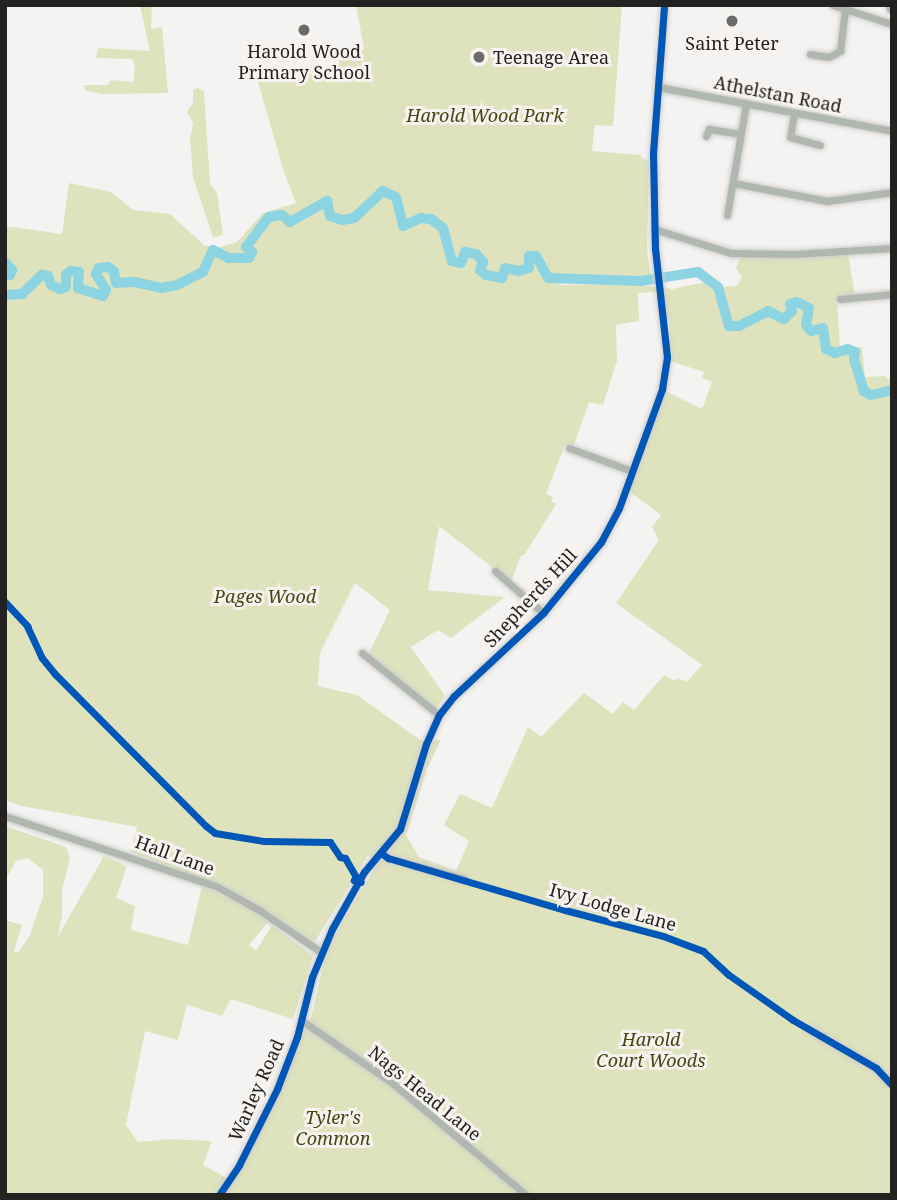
<!DOCTYPE html>
<html>
<head>
<meta charset="utf-8">
<style>
  body { margin:0 }
  #map { position:relative; width:897px; height:1200px; overflow:hidden; background:#f5f3f1; font-family:"Noto Serif",serif }
  div>[style] { position:absolute }
  [style*='--x'] { left:calc(var(--x)*1px); top:calc(var(--y)*1px); width:calc(var(--w)*1px); rotate:calc(var(--a)*1deg) }
  .green>* { inset:0; background:#dee3bd }
  .river>* { height:10px; margin:-5px; padding:0 5px; transform-origin:5px; border-radius:5px; background:#8dd4e2 }
  .roads { filter:drop-shadow(0 0 2px #cecdcc) drop-shadow(0 0 2px #cecdcc) }
  .minor>* { height:7px; margin:-3.5px; padding:0 3.5px; transform-origin:3.5px; border-radius:3.5px; background:#afb7b0 }
  .cycleway>* { height:7px; margin:-3.5px; padding:0 3.5px; transform-origin:3.5px; border-radius:3.5px; background:#0057b8 }
  .dots>* { width:19px; height:19px; translate:-50% -50%; box-sizing:border-box; border:4px solid #f6f3f0; border-radius:50% }
  span { translate:-50% -50%; white-space:nowrap; text-align:center; line-height:1.15; -webkit-text-stroke:6px #f6f3f0; paint-order:stroke }
  .poi-label { font-size:18px; color:#232221 }
  .left { translate:0 -50%; text-align:left }
  .street-label { font-size:18px; color:#232221 }
  .park-label { font-size:18px; color:#424810; font-style:italic }
  .frame { position:absolute; inset:0; border:7px solid #232221; pointer-events:none }
</style>
</head>
<body>
<div id="map">
  <div class="green">
    <i style="clip-path:polygon(140px 5px,152px 5px,151px 29px,162px 27px,168px 93px,103px 94px,86px 91px,84px 85px,108px 85px,111px 80px,133px 82px,135px 65px,132px 59px,96px 58px,98px 48px,150px 51px)"></i>
    <i style="clip-path:polygon(evenodd,356px 5px,622px 5px,613px 126px,595px 125px,592px 151px,641px 155px,642px 159px,649px 160px,647px 250px,651px 279px,562px 278px,559px 285px,634px 284px,672px 289px,706px 282px,715px 287px,737px 286px,742px 277px,736px 268px,742px 253px,774px 258px,848px 254px,855px 296px,837px 298px,840px 348px,862px 347px,865px 377px,885px 376px,892px 381px,892px 1195px,5px 1195px,5px 920px,22px 925px,14px 951px,18px 953px,30px 935px,43px 897px,43px 870px,28px 858px,16px 861px,5px 881px,5px 826px,66px 847px,70px 858px,62px 891px,62px 917px,57px 938px,104px 856px,127px 866px,116px 898px,135px 906px,131px 930px,188px 945px,202px 886px,244px 905px,268px 922px,249px 945px,256px 951px,272px 925px,313px 956px,293px 1019px,231px 999px,222px 1016px,187px 1005px,178px 1040px,145px 1031px,126px 1125px,138px 1142px,170px 1139px,212px 1141px,203px 1165px,230px 1180px,269px 1107px,301px 1020px,309px 1026px,328px 947px,377px 864px,368px 855px,316px 940px,310px 941px,234px 892px,131px 852px,137px 827px,22px 806px,5px 800px,5px 226px,62px 234px,69px 183px,111px 192px,133px 210px,170px 214px,205px 246px,220px 247px,237px 242px,263px 213px,296px 203px,283px 169px,258px 82px,315px 73px,364px 49px,356px 5px,656px 292px,658px 317px,670px 319px,670px 361px,704px 372px,702px 378px,712px 382px,702px 409px,665px 391px,626px 489px,661px 515px,652px 527px,659px 540px,616px 603px,702px 665px,687px 682px,678px 678px,674px 681px,664px 675px,634px 710px,623px 702px,613px 714px,584px 693px,541px 737px,528px 727px,492px 808px,460px 794px,444px 825px,469px 841px,456px 871px,419px 857px,406px 835px,427px 769px,441px 740px,420px 740px,357px 695px,318px 686px,320px 653px,355px 583px,390px 610px,367px 657px,434px 711px,445px 696px,411px 647px,438px 630px,451px 638px,505px 597px,428px 590px,439px 526px,511px 582px,520px 557px,525px 554px,556px 504px,551px 502px,553px 497px,546px 494px,565px 445px,574px 445px,589px 402px,603px 405px,617px 361px,616px 325px,639px 321px,638px 293px,656px 292px)"></i>
    <i style="clip-path:polygon(198px 88px,204px 91px,210px 184px,217px 193px,223px 234px,217px 237px,213px 237px,193px 177px,190px 139px,193px 123px,187px 112px,193px 103px,193px 90px)"></i>
  </div>
  <div class="river">
    <i style="--x:5;--y:262;--w:11;--a:49"></i>
    <i style="--x:12;--y:270;--w:5;--a:112"></i>
    <i style="--x:10;--y:275;--w:5;--a:-169"></i>
    <i style="--x:5;--y:295;--w:17;--a:-3"></i>
    <i style="--x:22;--y:294;--w:28;--a:-44"></i>
    <i style="--x:42;--y:275;--w:6;--a:9"></i>
    <i style="--x:48;--y:276;--w:9;--a:72"></i>
    <i style="--x:51;--y:285;--w:10;--a:24"></i>
    <i style="--x:60;--y:289;--w:6;--a:-18"></i>
    <i style="--x:66;--y:287;--w:12;--a:-90"></i>
    <i style="--x:66;--y:275;--w:6;--a:-39"></i>
    <i style="--x:71;--y:271;--w:8;--a:7"></i>
    <i style="--x:79;--y:272;--w:16;--a:94"></i>
    <i style="--x:78;--y:288;--w:26;--a:18"></i>
    <i style="--x:103;--y:296;--w:7;--a:-63"></i>
    <i style="--x:106;--y:290;--w:19;--a:-122"></i>
    <i style="--x:96;--y:274;--w:7;--a:-63"></i>
    <i style="--x:99;--y:268;--w:9;--a:-6"></i>
    <i style="--x:108;--y:267;--w:7;--a:34"></i>
    <i style="--x:114;--y:271;--w:12;--a:81"></i>
    <i style="--x:116;--y:283;--w:18;--a:-3"></i>
    <i style="--x:134;--y:282;--w:29;--a:12"></i>
    <i style="--x:162;--y:288;--w:15;--a:-11"></i>
    <i style="--x:177;--y:285;--w:29;--a:-27"></i>
    <i style="--x:203;--y:272;--w:24;--a:-66"></i>
    <i style="--x:213;--y:250;--w:18;--a:27"></i>
    <i style="--x:229;--y:258;--w:20;--a:0"></i>
    <i style="--x:249;--y:258;--w:7;--a:-63"></i>
    <i style="--x:252;--y:252;--w:8;--a:-140"></i>
    <i style="--x:246;--y:247;--w:38;--a:-53"></i>
    <i style="--x:269;--y:217;--w:13;--a:-9"></i>
    <i style="--x:282;--y:215;--w:11;--a:41"></i>
    <i style="--x:290;--y:222;--w:43;--a:-29.6"></i>
    <i style="--x:327;--y:201;--w:15;--a:79"></i>
    <i style="--x:330;--y:216;--w:13;--a:18"></i>
    <i style="--x:342;--y:220;--w:12;--a:-9"></i>
    <i style="--x:354;--y:218;--w:40;--a:-43"></i>
    <i style="--x:383;--y:191;--w:14;--a:25"></i>
    <i style="--x:396;--y:197;--w:30;--a:76"></i>
    <i style="--x:403;--y:226;--w:20;--a:-24"></i>
    <i style="--x:421;--y:218;--w:10;--a:6"></i>
    <i style="--x:431;--y:219;--w:15;--a:37"></i>
    <i style="--x:443;--y:228;--w:34;--a:75"></i>
    <i style="--x:452;--y:261;--w:9;--a:13"></i>
    <i style="--x:461;--y:263;--w:12;--a:-70"></i>
    <i style="--x:465;--y:252;--w:11;--a:10"></i>
    <i style="--x:476;--y:254;--w:11;--a:49"></i>
    <i style="--x:483;--y:262;--w:9;--a:111"></i>
    <i style="--x:480;--y:270;--w:8;--a:40"></i>
    <i style="--x:486;--y:275;--w:16;--a:11"></i>
    <i style="--x:502;--y:278;--w:10;--a:-73"></i>
    <i style="--x:505;--y:268;--w:13;--a:13"></i>
    <i style="--x:518;--y:271;--w:11;--a:-15"></i>
    <i style="--x:529;--y:268;--w:12;--a:-90"></i>
    <i style="--x:529;--y:256;--w:7;--a:0"></i>
    <i style="--x:536;--y:256;--w:25;--a:61"></i>
    <i style="--x:548;--y:278;--w:93;--a:1.8"></i>
    <i style="--x:641;--y:281;--w:58;--a:-9"></i>
    <i style="--x:698;--y:272;--w:25;--a:37"></i>
    <i style="--x:718;--y:287;--w:41;--a:74.2"></i>
    <i style="--x:729;--y:326;--w:10;--a:0"></i>
    <i style="--x:739;--y:326;--w:33;--a:-27"></i>
    <i style="--x:768;--y:311;--w:18;--a:27"></i>
    <i style="--x:784;--y:319;--w:11;--a:-45"></i>
    <i style="--x:792;--y:311;--w:7;--a:-106"></i>
    <i style="--x:790;--y:304;--w:7;--a:-16"></i>
    <i style="--x:797;--y:302;--w:13;--a:27"></i>
    <i style="--x:809;--y:308;--w:17;--a:100"></i>
    <i style="--x:806;--y:325;--w:8;--a:50"></i>
    <i style="--x:811;--y:331;--w:12;--a:-14"></i>
    <i style="--x:823;--y:328;--w:21;--a:82"></i>
    <i style="--x:826;--y:349;--w:10;--a:24"></i>
    <i style="--x:835;--y:353;--w:13;--a:-18"></i>
    <i style="--x:847;--y:349;--w:9;--a:21"></i>
    <i style="--x:855;--y:352;--w:7;--a:98"></i>
    <i style="--x:854;--y:359;--w:34;--a:73"></i>
    <i style="--x:864;--y:391;--w:8;--a:30"></i>
    <i style="--x:871;--y:395;--w:22;--a:-13"></i>
  </div>
  <div class="roads">
    <div class="minor">
      <i style="--x:833;--y:5;--w:62;--a:17.9"></i>
      <i style="--x:889;--y:5;--w:4;--a:76"></i>
      <i style="--x:810;--y:54;--w:19;--a:9"></i>
      <i style="--x:829;--y:57;--w:13;--a:-29"></i>
      <i style="--x:840;--y:51;--w:42;--a:-83.2"></i>
      <i style="--x:658;--y:87;--w:238;--a:10.6"></i>
      <i style="--x:794;--y:113;--w:24;--a:99"></i>
      <i style="--x:790;--y:137;--w:31;--a:15"></i>
      <i style="--x:706;--y:136;--w:8;--a:-67"></i>
      <i style="--x:709;--y:129;--w:31;--a:9"></i>
      <i style="--x:733;--y:183;--w:96;--a:10.8"></i>
      <i style="--x:827;--y:201;--w:66;--a:-7.9"></i>
      <i style="--x:727;--y:215;--w:113;--a:-80.3"></i>
      <i style="--x:654;--y:229;--w:81;--a:17.3"></i>
      <i style="--x:731;--y:253;--w:63;--a:0.9"></i>
      <i style="--x:794;--y:254;--w:98;--a:-3.5"></i>
      <i style="--x:840;--y:299;--w:52;--a:-5.5"></i>
      <i style="--x:569;--y:448;--w:67;--a:20.1"></i>
      <i style="--x:495;--y:571;--w:64;--a:41.2"></i>
      <i style="--x:362;--y:653;--w:99;--a:38.8"></i>
      <i style="--x:5;--y:816;--w:222;--a:18.4"></i>
      <i style="--x:216;--y:886;--w:49;--a:29.2"></i>
      <i style="--x:259;--y:910;--w:75;--a:34.1"></i>
      <i style="--x:381;--y:853;--w:9;--a:36"></i>
      <i style="--x:388;--y:858;--w:79;--a:15.4"></i>
      <i style="--x:301;--y:1020;--w:109;--a:34.6"></i>
      <i style="--x:391;--y:1082;--w:176;--a:39.9"></i>
      <i style="--x:809;--y:1029;--w:78;--a:30.2"></i>
      <i style="--x:876;--y:1068;--w:23;--a:47"></i>
      <i style="--x:219;--y:1195;--w:36;--a:-56"></i>
      <i style="--x:239;--y:1165;--w:85;--a:-63.4"></i>
      <i style="--x:277;--y:1089;--w:56;--a:-69"></i>
      <i style="--x:297;--y:1037;--w:62;--a:-76"></i>
      <i style="--x:312;--y:977;--w:52;--a:-67.4"></i>
      <i style="--x:332;--y:929;--w:65;--a:-60.7"></i>
      <i style="--x:364;--y:872;--w:56;--a:-50.1"></i>
      <i style="--x:400;--y:829;--w:89;--a:-73"></i>
      <i style="--x:426;--y:744;--w:32;--a:-66"></i>
      <i style="--x:439;--y:715;--w:24;--a:-52"></i>
      <i style="--x:454;--y:696;--w:122;--a:-43"></i>
      <i style="--x:543;--y:613;--w:92;--a:-50.8"></i>
      <i style="--x:601;--y:542;--w:38;--a:-62"></i>
      <i style="--x:619;--y:508;--w:127;--a:-70.1"></i>
      <i style="--x:662;--y:389;--w:32;--a:-81"></i>
      <i style="--x:667;--y:357;--w:109;--a:-96.3"></i>
      <i style="--x:655;--y:249;--w:96;--a:-91.2"></i>
      <i style="--x:653;--y:153;--w:148;--a:-85.7"></i>
    </div>
  </div>
  <div class="cycleway">
    <i style="--x:5;--y:602;--w:33;--a:47"></i>
    <i style="--x:27;--y:626;--w:35;--a:65"></i>
    <i style="--x:42;--y:658;--w:21;--a:51"></i>
    <i style="--x:55;--y:674;--w:214;--a:45.2"></i>
    <i style="--x:206;--y:826;--w:11;--a:38"></i>
    <i style="--x:215;--y:833;--w:50;--a:9.3"></i>
    <i style="--x:264;--y:841;--w:66;--a:0.9"></i>
    <i style="--x:330;--y:842;--w:18;--a:56"></i>
    <i style="--x:340;--y:857;--w:5;--a:11"></i>
    <i style="--x:345;--y:858;--w:22;--a:60"></i>
    <i style="--x:356;--y:877;--w:4;--a:124"></i>
    <i style="--x:354;--y:880;--w:7;--a:16"></i>
    <i style="--x:381;--y:853;--w:9;--a:36"></i>
    <i style="--x:388;--y:858;--w:184;--a:16.4"></i>
    <i style="--x:565;--y:910;--w:101;--a:14.9"></i>
    <i style="--x:663;--y:936;--w:43;--a:20.6"></i>
    <i style="--x:703;--y:951;--w:35;--a:43"></i>
    <i style="--x:729;--y:975;--w:78;--a:35.1"></i>
    <i style="--x:793;--y:1020;--w:96;--a:30"></i>
    <i style="--x:876;--y:1068;--w:23;--a:47"></i>
    <i style="--x:219;--y:1195;--w:36;--a:-56"></i>
    <i style="--x:239;--y:1165;--w:85;--a:-63.4"></i>
    <i style="--x:277;--y:1089;--w:56;--a:-69"></i>
    <i style="--x:297;--y:1037;--w:62;--a:-76"></i>
    <i style="--x:312;--y:977;--w:52;--a:-67.4"></i>
    <i style="--x:332;--y:929;--w:65;--a:-60.7"></i>
    <i style="--x:364;--y:872;--w:56;--a:-50.1"></i>
    <i style="--x:400;--y:829;--w:89;--a:-73"></i>
    <i style="--x:426;--y:744;--w:32;--a:-66"></i>
    <i style="--x:439;--y:715;--w:24;--a:-52"></i>
    <i style="--x:454;--y:696;--w:122;--a:-43"></i>
    <i style="--x:543;--y:613;--w:92;--a:-50.8"></i>
    <i style="--x:601;--y:542;--w:38;--a:-62"></i>
    <i style="--x:619;--y:508;--w:127;--a:-70.1"></i>
    <i style="--x:662;--y:389;--w:32;--a:-81"></i>
    <i style="--x:667;--y:357;--w:109;--a:-96.3"></i>
    <i style="--x:655;--y:249;--w:96;--a:-91.2"></i>
    <i style="--x:653;--y:153;--w:148;--a:-85.7"></i>
  </div>
  <div class="dots">
    <i style="left:732px;top:21px;background:#6c6b6a"></i>
    <i style="left:304px;top:30px;background:#6c6b6a"></i>
    <i style="left:479px;top:57px;background:#6c6b6a"></i>
  </div>
  <div class="poi-label">
    <span style="left:732px;top:43px">Saint Peter</span>
    <span style="left:304px;top:62px">Harold Wood<br>Primary School</span>
    <span class="left" style="left:493px;top:57px">Teenage Area</span>
  </div>
  <div class="street-label">
    <span style="left:778px;top:94px;rotate:11deg">Athelstan Road</span>
    <span style="left:530px;top:598px;rotate:-47deg">Shepherds Hill</span>
    <span style="left:175px;top:855px;rotate:20deg">Hall Lane</span>
    <span style="left:613px;top:907px;rotate:16deg">Ivy Lodge Lane</span>
    <span style="left:256px;top:1090px;rotate:-66deg">Warley Road</span>
    <span style="left:425px;top:1093px;rotate:39deg">Nags Head Lane</span>
  </div>
  <div class="park-label">
    <span style="left:485px;top:115px">Harold Wood Park</span>
    <span style="left:265px;top:596px">Pages Wood</span>
    <span style="left:651px;top:1050px">Harold<br>Court Woods</span>
    <span style="left:333px;top:1128px">Tyler's<br>Common</span>
  </div>
  <div class="frame"></div>
</div>
</body>
</html>
